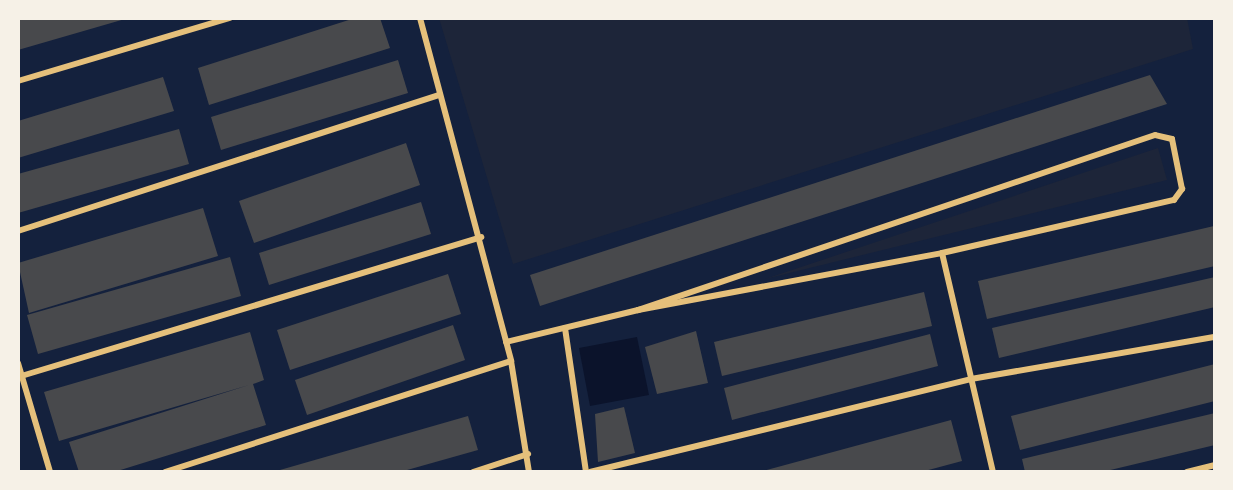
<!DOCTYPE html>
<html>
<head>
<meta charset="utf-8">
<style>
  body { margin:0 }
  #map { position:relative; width:1233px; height:490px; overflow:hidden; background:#14213d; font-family:"Crimson Pro",serif }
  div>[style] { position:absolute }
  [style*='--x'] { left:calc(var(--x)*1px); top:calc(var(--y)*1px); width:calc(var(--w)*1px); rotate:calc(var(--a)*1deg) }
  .green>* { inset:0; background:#1d2539 }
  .water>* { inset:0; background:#0b132b }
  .building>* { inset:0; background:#48494c }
  .minor>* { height:6px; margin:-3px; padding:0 3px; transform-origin:3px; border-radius:3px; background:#e5c07b }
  span { translate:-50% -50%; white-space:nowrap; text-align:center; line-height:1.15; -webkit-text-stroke:5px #f6f1e7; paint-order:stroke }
  .frame { position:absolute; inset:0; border:20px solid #f6f1e7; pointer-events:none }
</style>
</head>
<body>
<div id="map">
  <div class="green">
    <i style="clip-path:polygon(439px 18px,1187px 18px,1193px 49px,513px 264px)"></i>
    <i style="clip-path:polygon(1158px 148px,1167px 180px,765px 279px)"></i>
  </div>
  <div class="water">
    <i style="clip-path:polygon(637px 337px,649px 395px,590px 406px,579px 348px)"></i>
  </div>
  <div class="building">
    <i style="clip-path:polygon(18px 18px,125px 18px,125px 19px,18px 50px)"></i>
    <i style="clip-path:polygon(355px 18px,380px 18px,390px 48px,209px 105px,198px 68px)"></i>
    <i style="clip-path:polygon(398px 60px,408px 93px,221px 150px,211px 117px)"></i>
    <i style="clip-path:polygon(1150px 75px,1167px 104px,540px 306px,530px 275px)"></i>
    <i style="clip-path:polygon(163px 77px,174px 111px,18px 158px,18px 121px)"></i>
    <i style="clip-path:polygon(179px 129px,189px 164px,18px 213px,18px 174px)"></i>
    <i style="clip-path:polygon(406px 143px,420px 185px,254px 243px,239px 201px)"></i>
    <i style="clip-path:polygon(421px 202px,431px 234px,269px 285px,259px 253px)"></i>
    <i style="clip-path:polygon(203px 208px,218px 256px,29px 313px,18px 263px)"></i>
    <i style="clip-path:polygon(1214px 226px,1215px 266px,987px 319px,978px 281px)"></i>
    <i style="clip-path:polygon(230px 257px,241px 296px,38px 354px,27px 315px)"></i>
    <i style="clip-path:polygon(448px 274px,461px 314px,290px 370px,277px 330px)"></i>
    <i style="clip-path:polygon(1215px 277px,1215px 307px,999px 358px,992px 328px)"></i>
    <i style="clip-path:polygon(924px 292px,932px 326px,722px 376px,714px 342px)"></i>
    <i style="clip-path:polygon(453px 325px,465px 360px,307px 415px,295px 380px)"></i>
    <i style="clip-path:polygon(696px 331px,708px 383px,657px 394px,645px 347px)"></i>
    <i style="clip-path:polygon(250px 332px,264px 380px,253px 384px,266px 425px,114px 472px,79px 472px,69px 442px,249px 385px,59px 441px,44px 392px)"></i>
    <i style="clip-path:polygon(930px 334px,938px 366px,732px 420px,724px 388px)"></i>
    <i style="clip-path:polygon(1215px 364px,1215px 401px,1020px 450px,1011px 416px)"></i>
    <i style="clip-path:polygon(624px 407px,635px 453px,598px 462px,595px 414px)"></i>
    <i style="clip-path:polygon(1215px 413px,1215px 445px,1102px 472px,1025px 472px,1022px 459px)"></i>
    <i style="clip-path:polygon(468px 416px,478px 450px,400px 472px,273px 472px)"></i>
    <i style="clip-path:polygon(951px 420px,962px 461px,921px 472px,759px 472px)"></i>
  </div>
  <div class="minor">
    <i style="--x:420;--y:18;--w:355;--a:75.1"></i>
    <i style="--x:511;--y:361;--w:112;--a:80.8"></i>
    <i style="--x:18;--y:81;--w:221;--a:-16.6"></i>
    <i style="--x:18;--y:231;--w:442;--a:-17.9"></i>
    <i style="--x:942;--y:253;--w:225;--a:76.9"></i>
    <i style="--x:565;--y:328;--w:146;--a:81.7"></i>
    <i style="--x:506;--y:342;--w:136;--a:-13.6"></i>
    <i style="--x:638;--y:310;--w:309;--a:-10.6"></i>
    <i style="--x:942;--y:253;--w:238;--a:-12.9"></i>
    <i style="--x:1174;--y:200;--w:14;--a:-54"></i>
    <i style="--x:1182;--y:189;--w:51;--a:-101.3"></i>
    <i style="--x:1172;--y:139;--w:17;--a:-167"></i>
    <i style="--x:1155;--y:135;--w:546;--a:161.3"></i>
    <i style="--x:18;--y:363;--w:114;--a:73.6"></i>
    <i style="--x:18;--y:377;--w:484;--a:-16.8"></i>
    <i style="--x:165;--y:472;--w:363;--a:-17.8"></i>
    <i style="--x:473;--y:472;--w:58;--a:-18.1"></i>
    <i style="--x:590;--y:472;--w:392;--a:-13.7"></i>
    <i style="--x:971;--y:379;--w:248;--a:-9.8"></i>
    <i style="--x:1187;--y:472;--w:29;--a:-14"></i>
  </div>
  <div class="frame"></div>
</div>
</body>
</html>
